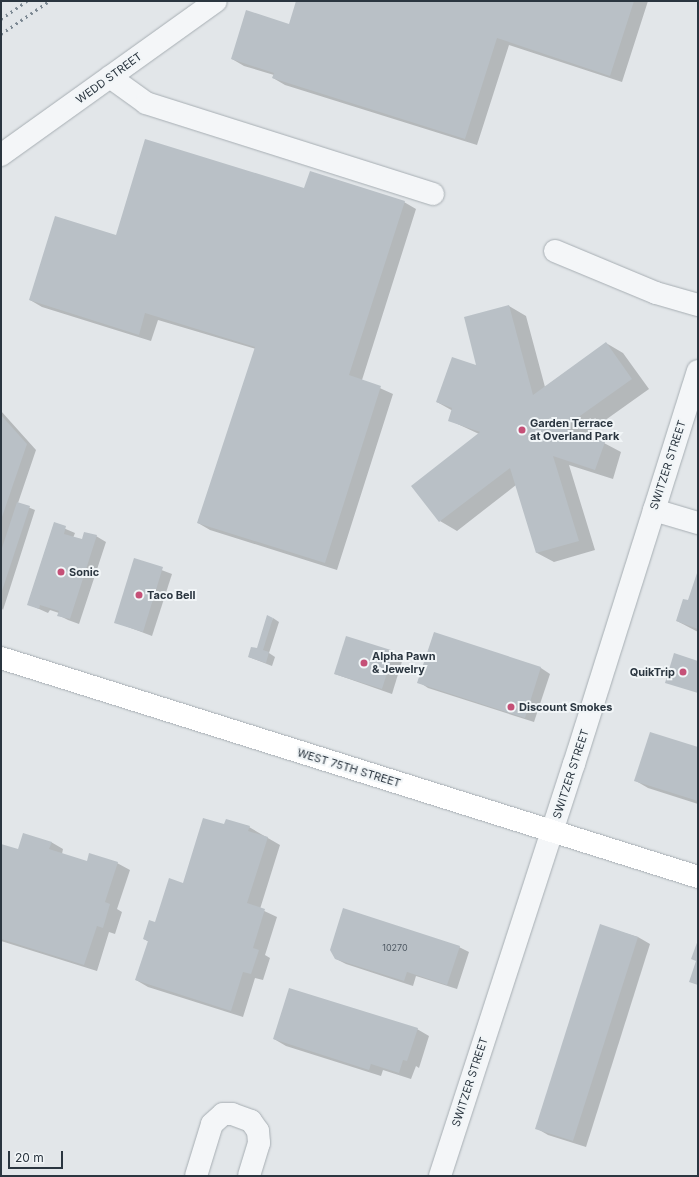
<!DOCTYPE html>
<html>
<head>
<meta charset="utf-8">
<style>
  body { margin:0 }
  #map { position:relative; width:699px; height:1177px; overflow:hidden; background:#e2e6e9; font-family:Inter,sans-serif }
  div>[style] { position:absolute }
  [style*='--x'] { left:calc(var(--x)*1px); top:calc(var(--y)*1px); width:calc(var(--w)*1px); rotate:calc(var(--a)*1deg) }
  .shadow>* { inset:0; background:#0003 }
  .building>* { inset:0; background:#b9c0c6 }
  .roads { filter:drop-shadow(0 0 1px #a7aeb3) drop-shadow(0 0 1px #a7aeb3) }
  .minor>* { height:22px; margin:-11px; padding:0 11px; transform-origin:11px; border-radius:11px; background:#f4f6f8 }
  .major>* { height:22px; margin:-11px; padding:0 11px; transform-origin:11px; border-radius:11px; background:#fff }
  .rail>* { height:3px; margin-top:-1.5px; transform-origin:0; background:repeating-linear-gradient(90deg,#7c8892 0 2px,transparent 0 6px) }
  .dots>* { width:11px; height:11px; translate:-50% -50%; box-sizing:border-box; border:2px solid #f1f5f7; border-radius:50% }
  span { translate:-50% -50%; white-space:nowrap; text-align:center; line-height:1.15; -webkit-text-stroke:4px #f1f5f7; paint-order:stroke }
  .number-label { font-size:9px; color:#4e5862 }
  .number-label span { -webkit-text-stroke-width:0 }
  .street-label { font-size:11px; color:#2b3640 }
  .poi-label { font-size:11px; color:#2b3640; font-weight:700 }
  .left { translate:0 -50%; text-align:left }
  .right { translate:-100% -50%; text-align:right }
  .frame { position:absolute; inset:0; border:2px solid #2b3640; pointer-events:none }
  .scale { position:absolute; left:8px; top:1151px; width:55px; height:18px; box-sizing:border-box; border:2px solid #2b3640; border-top:0; padding-left:5px; font-size:12px; line-height:14px; white-space:nowrap; color:#2b3640; -webkit-text-stroke:3px #f1f5f7; paint-order:stroke }
</style>
</head>
<body>
<div id="map">
  <div class="shadow">
    <i style="clip-path:polygon(297px 1px,374px 1px,382px 3px,382px 1px,648px 1px,622px 82px,509px 45px,477px 145px,285px 85px,273px 78px,274px 75px,244px 66px,232px 59px,290px 25px)"></i>
    <i style="clip-path:polygon(305px 189px,404px 202px,416px 209px,362px 380px,393px 394px,337px 570px,210px 530px,198px 523px,256px 349px,158px 320px,151px 341px,42px 307px,30px 300px,116px 236px)"></i>
    <i style="clip-path:polygon(509px 306px,526px 316px,545px 387px,606px 343px,623px 353px,649px 389px,583px 436px,604px 443px,621px 452px,613px 479px,569px 465px,595px 550px,554px 562px,537px 553px,516px 485px,457px 531px,440px 521px,479px 434px,449px 420px,453px 411px,437px 402px,478px 367px)"></i>
    <i style="clip-path:polygon(1px 411px,36px 450px,18px 503px,35px 510px,3px 610px,1px 607px)"></i>
    <i style="clip-path:polygon(54px 524px,75px 533px,73px 538px,83px 540px,96px 536px,106px 542px,79px 624px,68px 620px,58px 615px,59px 613px,50px 610px,48px 613px,28px 604px)"></i>
    <i style="clip-path:polygon(135px 560px,172px 574px,152px 636px,115px 622px)"></i>
    <i style="clip-path:polygon(698px 573px,698px 632px,677px 621px,688px 602px)"></i>
    <i style="clip-path:polygon(273px 618px,279px 622px,269px 653px,275px 657px,272px 666px,249px 657px,257px 650px)"></i>
    <i style="clip-path:polygon(434px 634px,541px 668px,550px 674px,534px 722px,428px 688px,419px 682px)"></i>
    <i style="clip-path:polygon(394px 652px,403px 658px,392px 694px,335px 674px)"></i>
    <i style="clip-path:polygon(698px 748px,698px 804px,648px 788px,636px 781px)"></i>
    <i style="clip-path:polygon(225px 826px,249px 827px,280px 845px,260px 909px,277px 917px,265px 955px,270px 958px,263px 980px,255px 978px,243px 1017px,148px 987px,136px 980px,149px 942px,144px 939px)"></i>
    <i style="clip-path:polygon(51px 842px,63px 849px,62px 854px,87px 862px,117px 863px,130px 870px,117px 909px,122px 912px,115px 934px,109px 932px,97px 971px,1px 941px,1px 845px,18px 851px)"></i>
    <i style="clip-path:polygon(601px 926px,638px 937px,650px 944px,586px 1147px,548px 1135px,536px 1128px)"></i>
    <i style="clip-path:polygon(459px 947px,469px 952px,457px 989px,416px 976px,413px 986px,346px 964px,336px 959px)"></i>
    <i style="clip-path:polygon(417px 1029px,429px 1036px,419px 1068px,416px 1066px,411px 1079px,383px 1070px,381px 1076px,286px 1046px,274px 1039px)"></i>
  </div>
  <div class="building">
    <i style="clip-path:polygon(296px 1px,381px 2px,634px 1px,610px 76px,497px 38px,465px 139px,272px 78px,274px 73px,231px 59px,246px 10px,289px 24px)"></i>
    <i style="clip-path:polygon(145px 139px,304px 188px,310px 171px,405px 201px,349px 375px,381px 386px,325px 563px,197px 523px,255px 347px,145px 313px,139px 335px,29px 300px,55px 216px,116px 235px)"></i>
    <i style="clip-path:polygon(509px 305px,533px 395px,606px 342px,632px 379px,563px 428px,605px 442px,595px 470px,553px 456px,579px 541px,536px 553px,510px 468px,439px 522px,411px 486px,480px 432px,448px 421px,452px 408px,436px 402px,452px 357px,476px 365px,464px 317px)"></i>
    <i style="clip-path:polygon(1px 415px,27px 444px,1px 520px)"></i>
    <i style="clip-path:polygon(17px 502px,30px 506px,1px 594px,1px 551px)"></i>
    <i style="clip-path:polygon(54px 522px,66px 526px,64px 534px,82px 539px,84px 532px,97px 535px,70px 619px,57px 616px,59px 611px,40px 605px,39px 609px,27px 605px)"></i>
    <i style="clip-path:polygon(134px 558px,163px 567px,143px 632px,114px 623px)"></i>
    <i style="clip-path:polygon(698px 570px,698px 629px,676px 621px,683px 599px,688px 600px)"></i>
    <i style="clip-path:polygon(267px 615px,273px 618px,263px 650px,269px 652px,266px 663px,248px 657px,251px 647px,257px 648px)"></i>
    <i style="clip-path:polygon(434px 632px,541px 667px,525px 718px,417px 683px)"></i>
    <i style="clip-path:polygon(346px 636px,394px 651px,382px 689px,334px 674px)"></i>
    <i style="clip-path:polygon(674px 653px,698px 661px,698px 693px,665px 683px)"></i>
    <i style="clip-path:polygon(650px 732px,698px 747px,698px 801px,634px 781px)"></i>
    <i style="clip-path:polygon(203px 818px,224px 824px,226px 819px,250px 826px,248px 831px,268px 837px,247px 903px,265px 909px,253px 948px,259px 950px,251px 974px,243px 972px,231px 1011px,135px 980px,148px 941px,143px 939px,149px 920px,155px 922px,169px 878px,183px 883px)"></i>
    <i style="clip-path:polygon(23px 833px,52px 842px,49px 849px,87px 861px,89px 853px,118px 862px,105px 902px,110px 904px,103px 928px,97px 926px,84px 965px,1px 939px,1px 844px,18px 849px)"></i>
    <i style="clip-path:polygon(343px 908px,460px 946px,447px 985px,407px 972px,404px 981px,335px 959px,330px 950px)"></i>
    <i style="clip-path:polygon(600px 924px,638px 937px,573px 1141px,535px 1129px)"></i>
    <i style="clip-path:polygon(698px 940px,698px 985px,689px 982px,696px 961px,691px 959px)"></i>
    <i style="clip-path:polygon(289px 988px,418px 1028px,407px 1061px,403px 1060px,399px 1073px,371px 1064px,369px 1070px,273px 1039px)"></i>
  </div>
  <div class="roads">
    <div class="minor">
      <i style="--x:110;--y:77;--w:44;--a:35.8"></i>
      <i style="--x:146;--y:103;--w:301;--a:17.6"></i>
      <i style="--x:1;--y:155;--w:264;--a:-35.6"></i>
      <i style="--x:555;--y:251;--w:109;--a:22.6"></i>
      <i style="--x:656;--y:293;--w:44;--a:15.9"></i>
      <i style="--x:654;--y:510;--w:46;--a:16.5"></i>
      <i style="--x:196;--y:1176;--w:54;--a:-72.9"></i>
      <i style="--x:212;--y:1124;--w:15;--a:-42"></i>
      <i style="--x:223;--y:1114;--w:9;--a:0"></i>
      <i style="--x:232;--y:1114;--w:20;--a:20"></i>
      <i style="--x:251;--y:1121;--w:12;--a:55"></i>
      <i style="--x:258;--y:1131;--w:12;--a:85"></i>
      <i style="--x:259;--y:1143;--w:34;--a:107"></i>
      <i style="--x:440;--y:1176;--w:433;--a:-72"></i>
      <i style="--x:574;--y:764;--w:412;--a:-72.5"></i>
    </div>
    <div class="major">
      <i style="--x:1;--y:658;--w:731;--a:17.44"></i>
    </div>
  </div>
  <div class="rail">
    <i style="--x:1;--y:19;--w:32;--a:-35"></i>
    <i style="--x:1;--y:34;--w:58;--a:-34.5"></i>
  </div>
  <div class="dots">
    <i style="left:522px;top:430px;background:#c55077"></i>
    <i style="left:61px;top:572px;background:#c55077"></i>
    <i style="left:139px;top:595px;background:#c55077"></i>
    <i style="left:364px;top:663px;background:#c55077"></i>
    <i style="left:683px;top:672px;background:#c55077"></i>
    <i style="left:511px;top:707px;background:#c55077"></i>
  </div>
  <div class="number-label">
    <span style="left:395px;top:948px">10270</span>
  </div>
  <div class="street-label">
    <span style="left:109px;top:78px;rotate:-36deg">WEDD STREET</span>
    <span style="left:668px;top:465px;rotate:-72deg">SWITZER STREET</span>
    <span style="left:349px;top:768px;rotate:17deg">WEST 75TH STREET</span>
    <span style="left:571px;top:774px;rotate:-72deg">SWITZER STREET</span>
    <span style="left:470px;top:1082px;rotate:-72deg">SWITZER STREET</span>
  </div>
  <div class="poi-label">
    <span class="left" style="left:530px;top:430px">Garden Terrace<br>at Overland Park</span>
    <span class="left" style="left:69px;top:572px">Sonic</span>
    <span class="left" style="left:147px;top:595px">Taco Bell</span>
    <span class="left" style="left:372px;top:663px">Alpha Pawn<br>&amp; Jewelry</span>
    <span class="right" style="left:675px;top:672px">QuikTrip</span>
    <span class="left" style="left:519px;top:707px">Discount Smokes</span>
  </div>
  <div class="frame"></div>
  <div class="scale">20 m</div>
</div>
</body>
</html>
